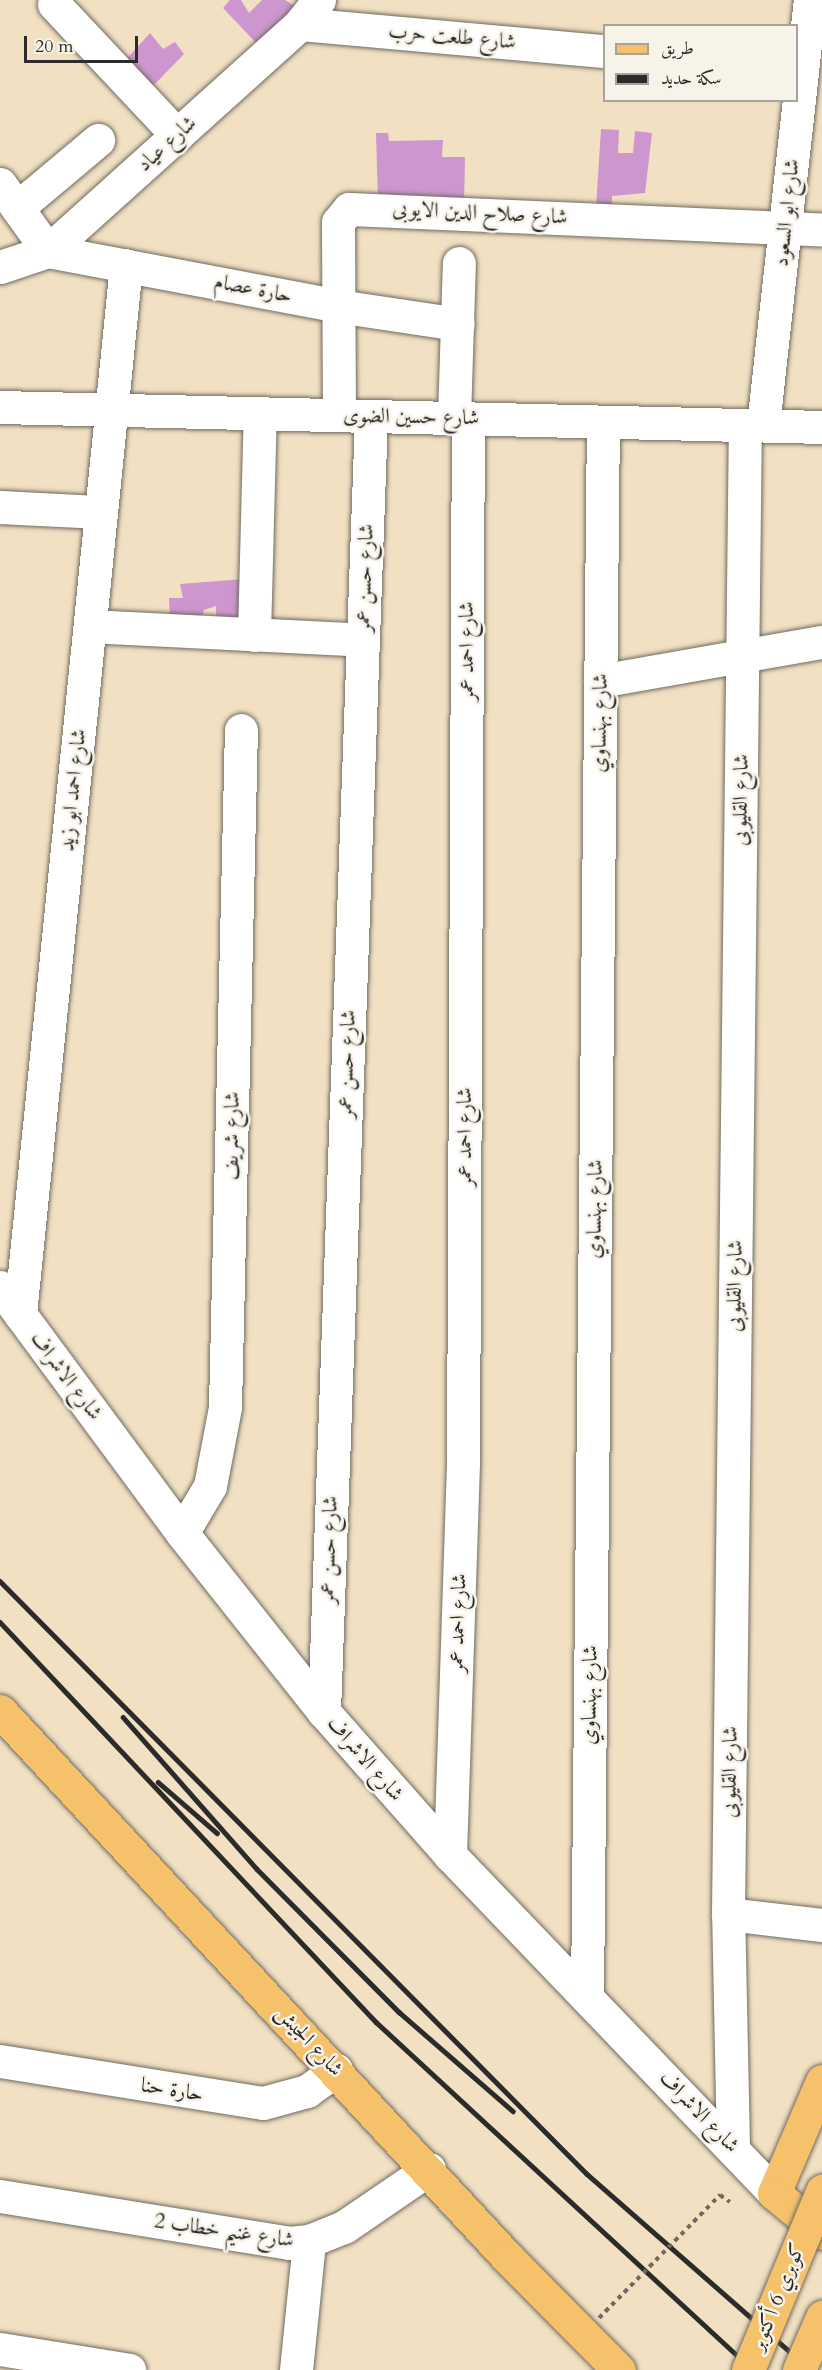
<!DOCTYPE html>
<html>
<head>
<meta charset="utf-8">
<style>
  body { margin:0 }
  #map { position:relative; width:822px; height:2370px; overflow:hidden; background:#f1e0c2; font-family:Cardo,Amiri,serif }
  div>[style] { position:absolute }
  [style*='--x'] { left:calc(var(--x)*1px); top:calc(var(--y)*1px); width:calc(var(--w)*1px); rotate:calc(var(--a)*1deg) }
  .building>* { inset:0; background:#cd96ce }
  .path>* { height:4px; margin-top:-2px; transform-origin:0; background:repeating-linear-gradient(90deg,#706a60 0 4.5px,transparent 0 9px) }
  .roads { filter:drop-shadow(0 0 2px #706a60) drop-shadow(0 0 2px #706a60) }
  .minor>* { height:33px; margin:-16.5px; padding:0 16.5px; transform-origin:16.5px; border-radius:16.5px; background:#fff }
  .major>* { height:33px; margin:-16.5px; padding:0 16.5px; transform-origin:16.5px; border-radius:16.5px; background:#f5c16b }
  .rail>* { height:4.5px; margin:-2.25px; padding:0 2.25px; transform-origin:2.25px; border-radius:2.25px; background:#2b2b2b }
  .path-bridge>* { height:4px; margin-top:-2px; transform-origin:0; background:repeating-linear-gradient(90deg,#706a60 0 4.5px,transparent 0 9px) }
  .bridges { filter:drop-shadow(0 0 2px #706a60) drop-shadow(0 0 2px #706a60) }
  .highway-bridge>* { height:33px; margin:-16.5px; padding:0 16.5px; transform-origin:16.5px; border-radius:16.5px; background:#f5c16b }
  span { translate:-50% -50%; white-space:nowrap; text-align:center; line-height:1.15; -webkit-text-stroke:5px #f7f3e8; paint-order:stroke }
  .street-label { font-size:21px; color:#2b2b2b }
  .legend { position:absolute; left:603px; top:24px; width:195px; height:78px; box-sizing:border-box; background:#f7f3e8; border:2px solid #a5a39c; margin:0; padding:8px 10px; list-style:none; font-size:18px; color:#2b2b2b }
  .legend li { display:flex; align-items:center; gap:12px; height:30px }
  .legend b { width:30px; border:2px solid #a5a39c }
  .scale { position:absolute; left:24px; top:36px; width:114px; height:27px; box-sizing:border-box; border:3px solid #2b2b2b; border-top:0; padding-left:8px; font-size:18px; line-height:21px; white-space:nowrap; color:#2b2b2b; -webkit-text-stroke:4px #f7f3e8; paint-order:stroke }
</style>
</head>
<body>
<div id="map">
  <div class="building">
    <i style="clip-path:polygon(230px 0,241px 0,249px 13px,262px 0,285px 0,295px 6px,259px 46px,223px 8px)"></i>
    <i style="clip-path:polygon(150px 33px,163px 49px,175px 42px,184px 54px,155px 84px,144px 85px,123px 63px)"></i>
    <i style="clip-path:polygon(601px 129px,619px 130px,618px 153px,633px 153px,635px 131px,652px 133px,645px 193px,612px 196px,612px 207px,596px 207px)"></i>
    <i style="clip-path:polygon(376px 133px,388px 133px,389px 141px,443px 140px,442px 157px,465px 157px,464px 206px,378px 203px)"></i>
    <i style="clip-path:polygon(244px 579px,244px 627px,216px 621px,216px 606px,204px 610px,201px 622px,170px 620px,169px 598px,183px 598px,180px 584px)"></i>
  </div>
  <div class="path">
    <i style="--x:720;--y:2195;--w:12;--a:35"></i>
  </div>
  <div class="roads">
    <div class="minor">
      <i style="--x:54;--y:4;--w:180;--a:46.8"></i>
      <i style="--x:300;--y:24;--w:305;--a:5.1"></i>
      <i style="--x:0;--y:184;--w:82;--a:54.4"></i>
      <i style="--x:48;--y:251;--w:295;--a:10.7"></i>
      <i style="--x:338;--y:306;--w:121;--a:8.5"></i>
      <i style="--x:17;--y:208;--w:106;--a:-40"></i>
      <i style="--x:0;--y:267;--w:51;--a:-18.4"></i>
      <i style="--x:48;--y:251;--w:339;--a:-42"></i>
      <i style="--x:300;--y:24;--w:31;--a:-52"></i>
      <i style="--x:0;--y:407;--w:822;--a:1.39"></i>
      <i style="--x:339;--y:415;--w:193;--a:-90.3"></i>
      <i style="--x:338;--y:222;--w:17;--a:-50"></i>
      <i style="--x:349;--y:209;--w:473;--a:2.5"></i>
      <i style="--x:454;--y:418;--w:155;--a:-88.2"></i>
      <i style="--x:763;--y:425;--w:428;--a:-83.7"></i>
      <i style="--x:0;--y:507;--w:100;--a:2.9"></i>
      <i style="--x:90;--y:626;--w:272;--a:2.9"></i>
      <i style="--x:254;--y:635;--w:222;--a:-88.5"></i>
      <i style="--x:600;--y:681;--w:225;--a:-10"></i>
      <i style="--x:0;--y:1287;--w:306;--a:53.5"></i>
      <i style="--x:182;--y:1533;--w:228;--a:51.6"></i>
      <i style="--x:324;--y:1712;--w:191;--a:48.6"></i>
      <i style="--x:450;--y:1855;--w:468;--a:46.2"></i>
      <i style="--x:20;--y:1314;--w:1054;--a:-84.23"></i>
      <i style="--x:182;--y:1533;--w:55;--a:-59.2"></i>
      <i style="--x:210;--y:1486;--w:80;--a:-79.2"></i>
      <i style="--x:225;--y:1407;--w:677;--a:-88.65"></i>
      <i style="--x:324;--y:1712;--w:1297;--a:-87.92"></i>
      <i style="--x:450;--y:1855;--w:393;--a:-88.1"></i>
      <i style="--x:463;--y:1462;--w:1043;--a:-89.73"></i>
      <i style="--x:728;--y:1914;--w:95;--a:6.7"></i>
      <i style="--x:587;--y:1996;--w:1574;--a:-89.42"></i>
      <i style="--x:0;--y:2061;--w:266;--a:9.1"></i>
      <i style="--x:263;--y:2103;--w:46;--a:-15.3"></i>
      <i style="--x:307;--y:2091;--w:36;--a:-36"></i>
      <i style="--x:733;--y:2146;--w:232;--a:-91.2"></i>
      <i style="--x:728;--y:1914;--w:1489;--a:-89.35"></i>
      <i style="--x:0;--y:2196;--w:293;--a:9.2"></i>
      <i style="--x:289;--y:2243;--w:20;--a:-6"></i>
      <i style="--x:309;--y:2241;--w:38;--a:-22"></i>
      <i style="--x:344;--y:2227;--w:103;--a:-34.3"></i>
      <i style="--x:0;--y:2349;--w:131;--a:9.2"></i>
      <i style="--x:296;--y:2370;--w:130;--a:-84.2"></i>
    </div>
    <div class="major">
      <i style="--x:0;--y:1711;--w:745;--a:47.12"></i>
      <i style="--x:507;--y:2257;--w:159;--a:45.3"></i>
      <i style="--x:822;--y:2081;--w:122;--a:113.2"></i>
      <i style="--x:774;--y:2193;--w:62;--a:39.8"></i>
    </div>
  </div>
  <div class="rail">
    <i style="--x:0;--y:1581;--w:834;--a:45.29"></i>
    <i style="--x:587;--y:2174;--w:298;--a:41.2"></i>
    <i style="--x:0;--y:1622;--w:549;--a:46.77"></i>
    <i style="--x:376;--y:2022;--w:513;--a:42.71"></i>
    <i style="--x:123;--y:1717;--w:203;--a:48.6"></i>
    <i style="--x:257;--y:1869;--w:202;--a:45.2"></i>
    <i style="--x:399;--y:2012;--w:151;--a:41"></i>
    <i style="--x:158;--y:1782;--w:78;--a:40.8"></i>
  </div>
  <div class="path-bridge">
    <i style="--x:599;--y:2318;--w:173;--a:-45.5"></i>
  </div>
  <div class="bridges">
    <div class="highway-bridge">
      <i style="--x:748;--y:2370;--w:194;--a:-67.5"></i>
      <i style="--x:799;--y:2370;--w:58;--a:-66.5"></i>
    </div>
  </div>
  <div class="street-label">
    <span style="left:452px;top:37px;rotate:5deg">شارع طلعت حرب</span>
    <span style="left:167px;top:144px;rotate:-42deg">شارع عياد</span>
    <span style="left:480px;top:213px;rotate:3deg">شارع صلاح الدين الايوبى</span>
    <span style="left:787px;top:213px;rotate:-84deg">شارع ابو السعود</span>
    <span style="left:253px;top:289px;rotate:11deg">حارة عصام</span>
    <span style="left:411px;top:417px;rotate:1deg">شارع حسين الضوى</span>
    <span style="left:365px;top:578px;rotate:-88deg">شارع حسن عمر</span>
    <span style="left:467px;top:651px;rotate:-90deg">شارع احمد عمر</span>
    <span style="left:600px;top:723px;rotate:-89deg">شارع بهنساوي</span>
    <span style="left:73px;top:790px;rotate:-84deg">شارع احمد ابو زيد</span>
    <span style="left:741px;top:800px;rotate:-89deg">شارع القليوبى</span>
    <span style="left:347px;top:1064px;rotate:-88deg">شارع حسن عمر</span>
    <span style="left:232px;top:1136px;rotate:-89deg">شارع شريف</span>
    <span style="left:465px;top:1137px;rotate:-90deg">شارع احمد عمر</span>
    <span style="left:595px;top:1209px;rotate:-89deg">شارع بهنساوي</span>
    <span style="left:735px;top:1286px;rotate:-89deg">شارع القليوبى</span>
    <span style="left:66px;top:1376px;rotate:53deg">شارع الاشراف</span>
    <span style="left:329px;top:1550px;rotate:-88deg">شارع حسن عمر</span>
    <span style="left:458px;top:1623px;rotate:-88deg">شارع احمد عمر</span>
    <span style="left:590px;top:1695px;rotate:-89deg">شارع بهنساوي</span>
    <span style="left:365px;top:1759px;rotate:49deg">شارع الاشراف</span>
    <span style="left:730px;top:1772px;rotate:-89deg">شارع القليوبى</span>
    <span style="left:309px;top:2041px;rotate:47deg">شارع الجيش</span>
    <span style="left:172px;top:2090px;rotate:9deg">حارة حنا</span>
    <span style="left:699px;top:2112px;rotate:46deg">شارع الاشراف</span>
    <span style="left:224px;top:2231px;rotate:8deg">شارع غنيم خطاب 2</span>
    <span style="left:778px;top:2297px;rotate:-68deg">كوبري 6 أكتوبر</span>
  </div>
  <ul class="legend">
  <li><b style="height:8px;background:#f5c16b"></b>طريق</li>
  <li><b style="height:8px;background:#2b2b2b"></b>سكة حديد</li>
  </ul>
  <div class="scale">20 m</div>
</div>
</body>
</html>
